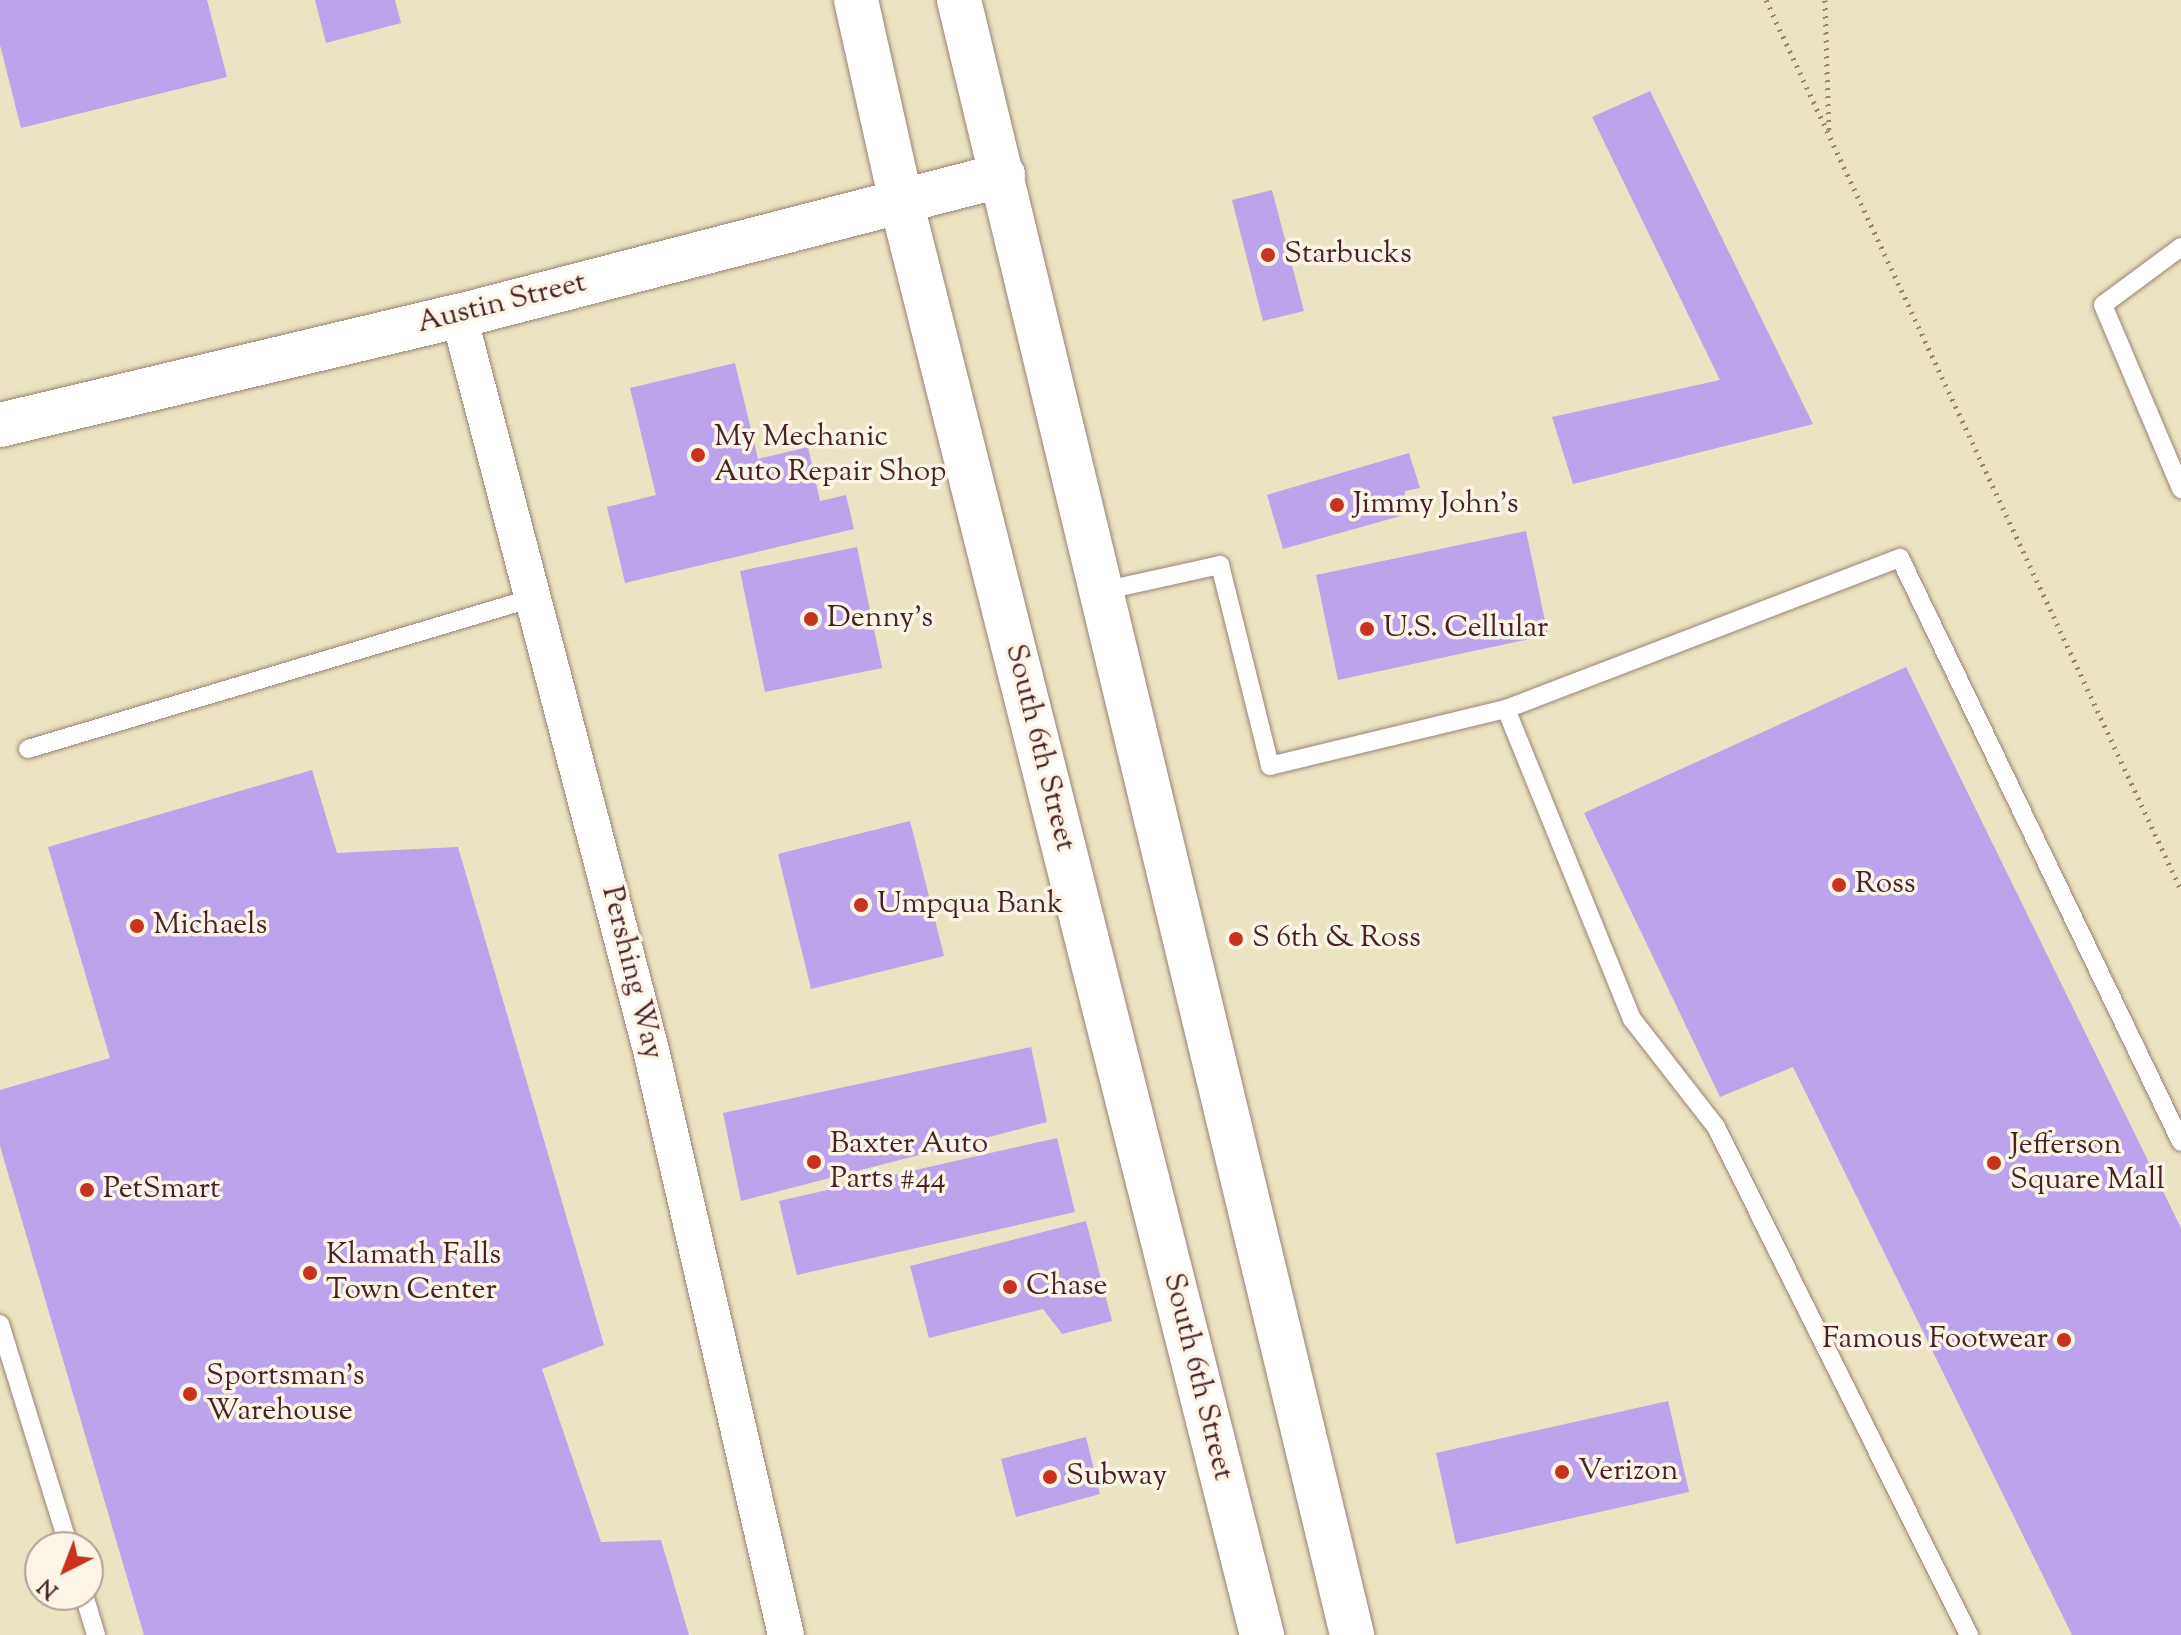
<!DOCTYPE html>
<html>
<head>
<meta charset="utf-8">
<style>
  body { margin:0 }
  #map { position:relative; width:2181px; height:1635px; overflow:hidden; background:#ebe3c1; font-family:"Sorts Mill Goudy",serif }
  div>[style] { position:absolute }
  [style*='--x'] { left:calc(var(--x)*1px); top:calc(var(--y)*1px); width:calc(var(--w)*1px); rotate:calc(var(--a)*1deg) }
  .building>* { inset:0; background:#bca3ec }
  .path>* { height:5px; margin-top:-2.5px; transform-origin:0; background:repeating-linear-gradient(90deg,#9a8176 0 2px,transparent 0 8px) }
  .roads { filter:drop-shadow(0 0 2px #9a8176) drop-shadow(0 0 2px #9a8176) }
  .lane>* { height:18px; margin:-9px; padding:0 9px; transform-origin:9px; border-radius:9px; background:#fff }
  .street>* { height:36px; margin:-18px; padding:0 18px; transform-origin:18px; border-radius:18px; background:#fff }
  .secondary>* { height:44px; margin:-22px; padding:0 22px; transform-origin:22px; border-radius:22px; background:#fff }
  .primary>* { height:44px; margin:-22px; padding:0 22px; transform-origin:22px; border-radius:22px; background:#fff }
  .dots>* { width:22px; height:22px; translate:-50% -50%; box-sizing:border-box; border:4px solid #fcf5e5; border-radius:50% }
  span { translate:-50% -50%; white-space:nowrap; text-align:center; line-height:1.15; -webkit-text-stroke:7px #fcf5e5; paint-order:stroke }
  .poi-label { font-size:30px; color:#4a1f2b }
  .left { translate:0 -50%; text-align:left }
  .right { translate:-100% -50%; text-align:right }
  .street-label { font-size:30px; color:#4a1f2b }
  .north { position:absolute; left:24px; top:1531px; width:80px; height:80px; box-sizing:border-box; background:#fcf5e5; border:2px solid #b59f9b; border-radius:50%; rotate:222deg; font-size:22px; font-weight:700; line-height:32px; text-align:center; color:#4a1f2b }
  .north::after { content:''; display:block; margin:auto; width:28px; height:36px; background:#c8321e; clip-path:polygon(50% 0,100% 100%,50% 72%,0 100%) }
</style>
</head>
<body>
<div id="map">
  <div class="building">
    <i style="clip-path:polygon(0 0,207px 0,227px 77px,21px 128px,0 45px)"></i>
    <i style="clip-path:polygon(315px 0,395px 0,401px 23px,326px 43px)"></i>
    <i style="clip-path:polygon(1650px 91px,1813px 424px,1573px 484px,1552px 417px,1720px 380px,1592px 117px)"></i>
    <i style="clip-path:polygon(1272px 190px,1304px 311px,1263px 321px,1232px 200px)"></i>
    <i style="clip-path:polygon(735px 363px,758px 459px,808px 447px,820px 501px,846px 495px,854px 529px,625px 583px,607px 507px,656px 495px,630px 388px)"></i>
    <i style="clip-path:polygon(1409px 453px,1420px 488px,1405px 491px,1404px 515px,1283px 549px,1267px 495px)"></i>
    <i style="clip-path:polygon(1526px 531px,1548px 635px,1338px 680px,1316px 575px)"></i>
    <i style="clip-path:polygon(857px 547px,882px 668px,765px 692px,740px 571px)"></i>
    <i style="clip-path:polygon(1906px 667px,2181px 1228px,2181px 1635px,2072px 1635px,1793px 1067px,1720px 1097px,1584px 813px)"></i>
    <i style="clip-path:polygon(312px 770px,337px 853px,458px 847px,604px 1345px,542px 1369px,601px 1542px,661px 1540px,689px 1635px,144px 1635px,0 1146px,0 1090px,110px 1058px,48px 847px)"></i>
    <i style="clip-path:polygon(910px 821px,944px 956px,811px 989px,778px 854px)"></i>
    <i style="clip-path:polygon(1031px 1047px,1047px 1122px,741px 1201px,723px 1113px)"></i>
    <i style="clip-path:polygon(1057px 1138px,1075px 1212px,797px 1275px,779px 1201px)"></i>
    <i style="clip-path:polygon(1086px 1221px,1112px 1321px,1062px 1334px,1043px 1309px,929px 1338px,910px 1266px)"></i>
    <i style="clip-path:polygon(1668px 1401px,1689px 1492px,1456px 1544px,1436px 1453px)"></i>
    <i style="clip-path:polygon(1086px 1437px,1100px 1494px,1016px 1517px,1001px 1459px)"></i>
  </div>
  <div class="path">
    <i style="--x:1766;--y:0;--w:982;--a:65"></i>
    <i style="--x:1825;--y:0;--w:131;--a:88.3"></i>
  </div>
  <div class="roads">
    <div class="lane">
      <i style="--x:2181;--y:247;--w:97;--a:143.4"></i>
      <i style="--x:2103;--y:305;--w:200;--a:67"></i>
      <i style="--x:1102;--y:591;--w:121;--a:-12.4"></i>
      <i style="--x:1220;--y:565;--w:207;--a:76"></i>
      <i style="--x:1270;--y:766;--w:243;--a:-13.6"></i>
      <i style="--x:1506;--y:709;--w:335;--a:67.9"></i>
      <i style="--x:1632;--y:1019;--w:137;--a:52.1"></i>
      <i style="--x:1716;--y:1127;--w:568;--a:63.53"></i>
      <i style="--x:1506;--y:709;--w:422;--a:-21"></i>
      <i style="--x:1900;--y:558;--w:648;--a:64.3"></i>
      <i style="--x:28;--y:749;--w:527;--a:-16.65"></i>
      <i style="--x:0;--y:1324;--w:233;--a:72.8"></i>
      <i style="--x:84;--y:1595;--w:42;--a:73.3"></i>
    </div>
    <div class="street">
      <i style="--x:459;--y:316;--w:759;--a:75.34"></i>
      <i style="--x:651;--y:1050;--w:600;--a:77.01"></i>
    </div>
    <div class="secondary">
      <i style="--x:0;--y:425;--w:472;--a:-13.4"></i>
      <i style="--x:459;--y:316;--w:562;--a:-14.53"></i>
    </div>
    <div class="primary">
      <i style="--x:856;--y:0;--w:206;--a:77.4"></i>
      <i style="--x:901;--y:201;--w:1479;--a:75.87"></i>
      <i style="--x:959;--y:0;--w:1682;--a:76.48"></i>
    </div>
  </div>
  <div class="dots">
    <i style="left:1268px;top:255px;background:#c8321e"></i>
    <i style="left:698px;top:455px;background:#c8321e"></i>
    <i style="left:1337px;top:505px;background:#c8321e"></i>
    <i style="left:811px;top:619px;background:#c8321e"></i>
    <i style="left:1367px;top:629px;background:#c8321e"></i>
    <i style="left:1839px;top:885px;background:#c8321e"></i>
    <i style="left:861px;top:905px;background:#c8321e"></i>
    <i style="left:137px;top:926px;background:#c8321e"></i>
    <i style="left:1236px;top:939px;background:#c8321e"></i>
    <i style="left:814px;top:1162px;background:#c8321e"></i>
    <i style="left:1994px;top:1163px;background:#c8321e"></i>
    <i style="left:87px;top:1190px;background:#c8321e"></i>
    <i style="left:310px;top:1273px;background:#c8321e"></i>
    <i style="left:1010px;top:1287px;background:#c8321e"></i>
    <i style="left:2064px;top:1340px;background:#c8321e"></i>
    <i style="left:190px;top:1394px;background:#c8321e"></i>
    <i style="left:1562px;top:1472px;background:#c8321e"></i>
    <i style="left:1050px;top:1477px;background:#c8321e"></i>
  </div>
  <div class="poi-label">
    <span class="left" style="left:1284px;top:255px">Starbucks</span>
    <span class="left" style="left:714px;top:455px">My Mechanic<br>Auto Repair Shop</span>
    <span class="left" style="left:1353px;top:505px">Jimmy John's</span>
    <span class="left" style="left:827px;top:619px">Denny's</span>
    <span class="left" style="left:1383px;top:629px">U.S. Cellular</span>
    <span class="left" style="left:1855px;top:885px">Ross</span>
    <span class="left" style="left:877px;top:905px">Umpqua Bank</span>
    <span class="left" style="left:153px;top:926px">Michaels</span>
    <span class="left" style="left:1252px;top:939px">S 6th &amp; Ross</span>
    <span class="left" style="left:830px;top:1162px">Baxter Auto<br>Parts #44</span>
    <span class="left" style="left:2010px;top:1163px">Jefferson<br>Square Mall</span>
    <span class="left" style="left:103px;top:1190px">PetSmart</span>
    <span class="left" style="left:326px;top:1273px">Klamath Falls<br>Town Center</span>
    <span class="left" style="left:1026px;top:1287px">Chase</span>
    <span class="right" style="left:2048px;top:1340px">Famous Footwear</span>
    <span class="left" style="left:206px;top:1394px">Sportsman's<br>Warehouse</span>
    <span class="left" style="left:1578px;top:1472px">Verizon</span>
    <span class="left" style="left:1066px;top:1477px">Subway</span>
  </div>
  <div class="street-label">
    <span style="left:502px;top:304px;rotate:-14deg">Austin Street</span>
    <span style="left:1039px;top:748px;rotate:76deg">South 6th Street</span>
    <span style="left:631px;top:973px;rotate:76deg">Pershing Way</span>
    <span style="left:1197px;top:1377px;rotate:76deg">South 6th Street</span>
  </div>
  <div class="north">N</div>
</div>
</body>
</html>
